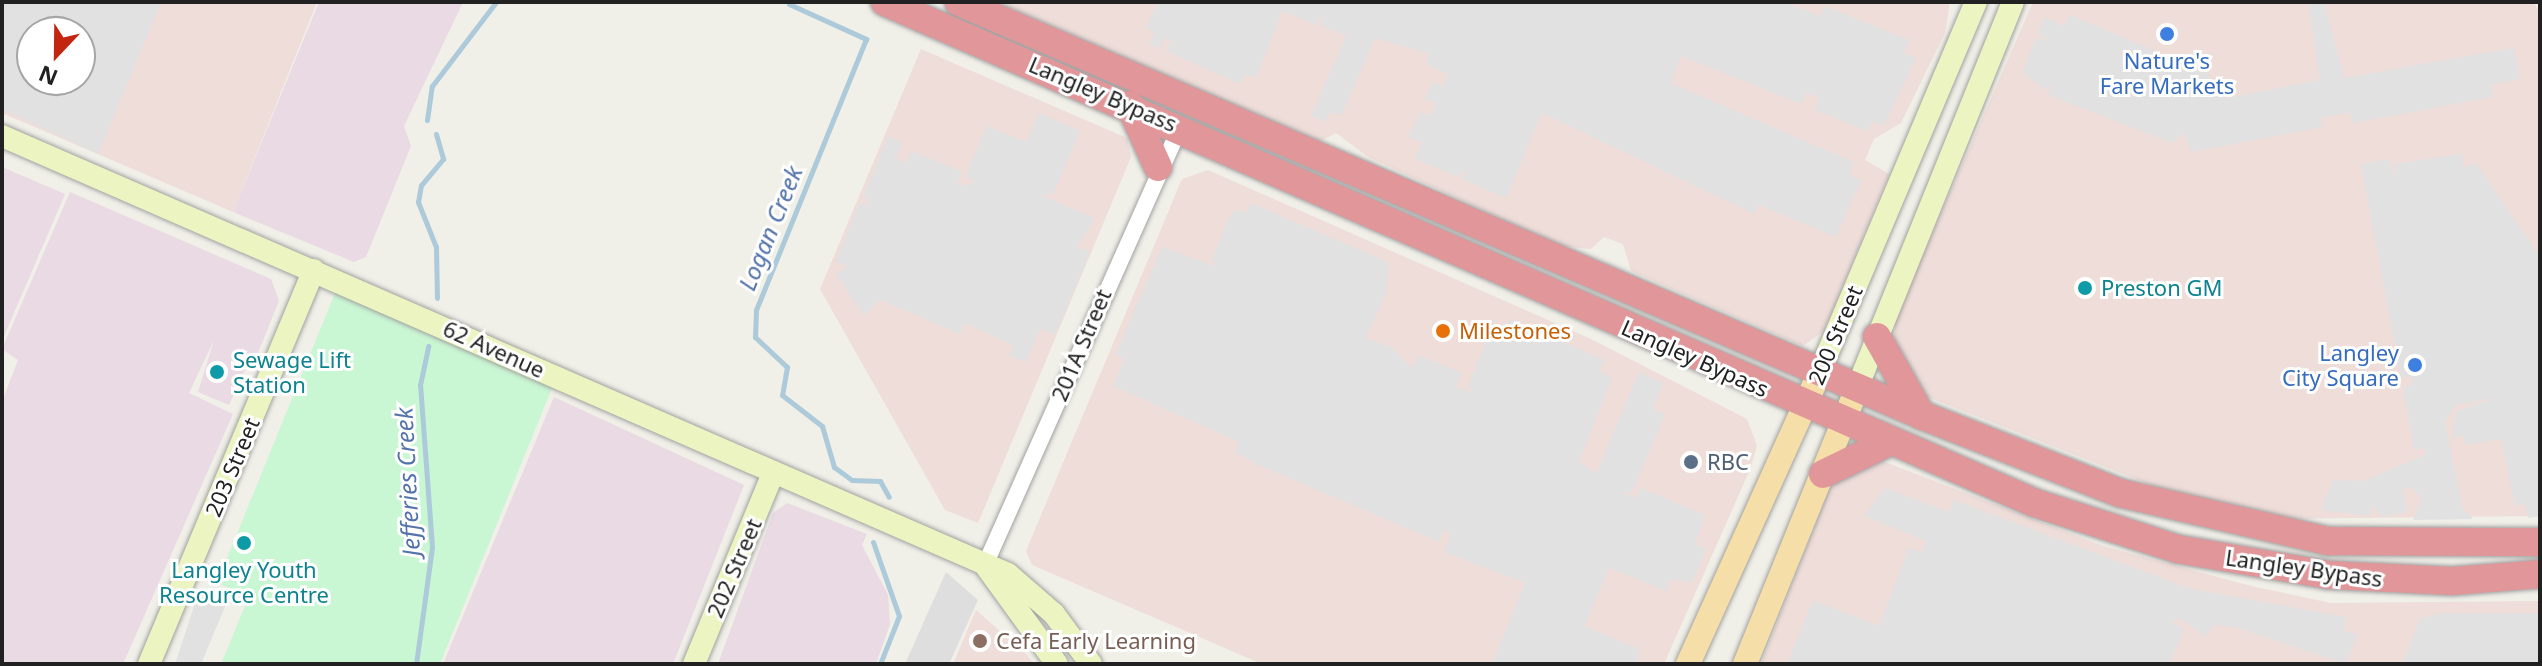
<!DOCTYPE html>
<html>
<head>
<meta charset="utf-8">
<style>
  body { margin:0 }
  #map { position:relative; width:2542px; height:666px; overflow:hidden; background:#f0efe8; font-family:"Noto Sans",sans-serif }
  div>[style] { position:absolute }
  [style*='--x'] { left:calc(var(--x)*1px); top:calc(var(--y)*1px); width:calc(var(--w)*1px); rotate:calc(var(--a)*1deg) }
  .residential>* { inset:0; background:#dfdede }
  .commercial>* { inset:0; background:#efddd9 }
  .industrial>* { inset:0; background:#e9dae4 }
  .park>* { inset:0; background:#c9f6d3 }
  .parking>* { inset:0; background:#e1e1e1 }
  .stream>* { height:5px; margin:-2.5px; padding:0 2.5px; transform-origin:2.5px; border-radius:2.5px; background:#accada }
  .roads { filter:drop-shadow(0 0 2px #a2a2a2) drop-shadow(0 0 2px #a2a2a2) }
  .street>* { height:16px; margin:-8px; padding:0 8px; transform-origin:8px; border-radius:8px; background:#fff }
  .secondary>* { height:22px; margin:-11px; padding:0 11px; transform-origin:11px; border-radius:11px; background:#ecf5c1 }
  .primary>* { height:24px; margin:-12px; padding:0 12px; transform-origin:12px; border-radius:12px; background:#f5dea8 }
  .highway>* { height:28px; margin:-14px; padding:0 14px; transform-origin:14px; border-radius:14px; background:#e1969a }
  .dots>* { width:22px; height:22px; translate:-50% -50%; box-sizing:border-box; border:4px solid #fff; border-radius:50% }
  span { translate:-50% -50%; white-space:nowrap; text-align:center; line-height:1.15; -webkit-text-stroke:6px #fff; paint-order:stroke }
  .shop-label { font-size:22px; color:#366cbe }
  .right { translate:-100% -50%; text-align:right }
  .street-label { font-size:22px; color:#212121 }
  .culture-label { font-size:22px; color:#0d838f }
  .left { translate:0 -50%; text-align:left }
  .food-label { font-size:22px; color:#c56008 }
  .service-label { font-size:22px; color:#4e5e75 }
  .education-label { font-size:22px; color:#785e54 }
  .water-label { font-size:24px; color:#5373aa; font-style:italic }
  .frame { position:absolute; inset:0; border:4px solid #212121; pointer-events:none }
  .north { position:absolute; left:16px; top:16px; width:80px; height:80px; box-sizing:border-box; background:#fff; border:2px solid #a6a6a6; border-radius:50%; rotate:202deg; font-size:22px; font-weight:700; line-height:32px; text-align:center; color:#212121 }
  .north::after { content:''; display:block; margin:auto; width:28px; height:36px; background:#c2260f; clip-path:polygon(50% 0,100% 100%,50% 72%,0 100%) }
</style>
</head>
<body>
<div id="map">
  <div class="residential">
    <i style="clip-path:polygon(946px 572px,978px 600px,949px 664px,905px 664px)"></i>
  </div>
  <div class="commercial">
    <i style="clip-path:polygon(evenodd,2px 2px,317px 2px,233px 212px,2px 113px,2px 2px,32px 32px,80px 32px,80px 80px,32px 80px,32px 32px)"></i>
    <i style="clip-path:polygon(996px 2px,1949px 2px,1949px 8px,1945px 33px,1901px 123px,1874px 139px,1865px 160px,1889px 174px,1824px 331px,1803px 346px,1631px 271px,1623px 244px,1604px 237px,1591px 249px,1561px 246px,1368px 157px,1336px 133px,1319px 142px)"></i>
    <i style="clip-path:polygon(2033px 2px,2533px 2px,2540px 12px,2540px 516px,2270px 519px,2169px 492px,1920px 394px,1894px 344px,1896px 317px)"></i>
    <i style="clip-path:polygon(921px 49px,1127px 138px,1131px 157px,978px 523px,945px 510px,820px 289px)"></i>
    <i style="clip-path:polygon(1208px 170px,1591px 339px,1747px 419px,1757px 446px,1751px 467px,1664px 664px,1262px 664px,1032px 565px,1026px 551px,1182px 179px)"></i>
    <i style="clip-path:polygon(1872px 457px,2103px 546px,2251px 586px,2331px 603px,2540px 601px,2540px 664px,1761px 664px,1831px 485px)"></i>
    <i style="clip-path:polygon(976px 610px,1027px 655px,1034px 664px,953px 664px)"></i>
  </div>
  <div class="industrial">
    <i style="clip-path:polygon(319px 2px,463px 2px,404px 126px,411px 146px,366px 257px,354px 262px,233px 212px)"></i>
    <i style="clip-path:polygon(2px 167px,65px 194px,2px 341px)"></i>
    <i style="clip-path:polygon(70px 192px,271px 279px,279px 301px,255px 360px,243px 355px,245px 370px,229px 405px,198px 392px,214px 340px,189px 393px,233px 414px,123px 664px,2px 664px,2px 402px,18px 360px,2px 349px)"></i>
    <i style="clip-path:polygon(554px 397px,744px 485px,673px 664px,443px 664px)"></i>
    <i style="clip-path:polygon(787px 503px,867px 534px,862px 545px,888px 595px,890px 624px,876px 664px,718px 664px,773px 513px)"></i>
  </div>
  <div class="park">
    <i style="clip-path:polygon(335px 293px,554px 383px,440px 664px,221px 664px,249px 596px,217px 583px)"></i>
  </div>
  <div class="parking">
    <i style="clip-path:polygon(evenodd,2px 2px,161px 2px,98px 154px,2px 109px,2px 2px,80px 32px,80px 80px,32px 80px,32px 32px,80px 32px)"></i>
    <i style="clip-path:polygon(1157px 2px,1786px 2px,1819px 16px,1825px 6px,1909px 40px,1904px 53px,1916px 58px,1884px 126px,1872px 122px,1868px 131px,1814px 110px,1819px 98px,1806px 93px,1801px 104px,1681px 56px,1671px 83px,1854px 162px,1849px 175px,1861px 180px,1836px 237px,1759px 205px,1754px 214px,1542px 113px,1506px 198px,1462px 179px,1467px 168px,1458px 177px,1415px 159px,1422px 142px,1408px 137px,1420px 112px,1431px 116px,1436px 103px,1425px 99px,1433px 82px,1443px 86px,1448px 74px,1426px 64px,1429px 54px,1375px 38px,1341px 116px,1330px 112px,1326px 122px,1311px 116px,1346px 36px,1320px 25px,1324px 14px,1315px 25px,1282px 11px,1256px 78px,1245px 74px,1240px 84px,1166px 51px,1171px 41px,1165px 38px,1159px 48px,1149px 44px,1154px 32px,1146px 28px)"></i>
    <i style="clip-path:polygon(2308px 2px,2324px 2px,2344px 78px,2513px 48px,2520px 79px,2491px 85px,2492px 97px,2353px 123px,2350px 112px,2321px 118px,2322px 127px,2191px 152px,2184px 133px,2172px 143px,2048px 95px,2051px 83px,2045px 90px,2022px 72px,2036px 38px,2049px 41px,2037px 33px,2044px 17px,2064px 26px,2070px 15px,2210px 74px,2205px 85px,2219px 86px,2223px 99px,2320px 80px)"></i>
    <i style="clip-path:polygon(1039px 113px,1080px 131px,1053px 194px,1040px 195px,1095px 218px,1077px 247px,1090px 252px,1055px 335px,1040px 329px,1026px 362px,1009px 356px,1013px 345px,965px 323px,960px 334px,880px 300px,864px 316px,836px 274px,847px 266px,836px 261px,860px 202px,871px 206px,864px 195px,888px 136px,902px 143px,896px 158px,907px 163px,912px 151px,962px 172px,957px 183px,965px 186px,976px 182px,965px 177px,987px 126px,1026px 142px)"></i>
    <i style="clip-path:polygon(2462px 154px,2464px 167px,2476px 163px,2540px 257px,2540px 516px,2528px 518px,2525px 504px,2515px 506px,2501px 439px,2466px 445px,2464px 436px,2452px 438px,2456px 411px,2495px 398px,2456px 405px,2445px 422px,2462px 507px,2473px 519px,2413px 520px,2422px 498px,2410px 487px,2403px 489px,2407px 512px,2382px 517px,2373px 505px,2370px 516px,2321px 510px,2333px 480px,2363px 481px,2425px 455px,2425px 448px,2414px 450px,2403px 387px,2412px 385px,2411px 377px,2401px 378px,2361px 164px,2388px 159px,2396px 176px,2395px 164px)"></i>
    <i style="clip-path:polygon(1251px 203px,1388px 262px,1386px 293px,1366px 338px,1391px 347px,1412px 368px,1419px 355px,1462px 373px,1456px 387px,1476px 394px,1468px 386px,1491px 330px,1503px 335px,1510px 319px,1605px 360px,1599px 370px,1612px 378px,1579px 461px,1596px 474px,1639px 372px,1663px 383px,1653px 409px,1665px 414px,1632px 492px,1621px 492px,1636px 498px,1641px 488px,1705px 515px,1695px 544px,1706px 549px,1692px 582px,1670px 580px,1666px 591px,1609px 568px,1584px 626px,1640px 649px,1636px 664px,1492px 664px,1525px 583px,1444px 552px,1451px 534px,1444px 530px,1439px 542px,1256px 464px,1235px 452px,1239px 442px,1113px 386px,1124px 360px,1116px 354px,1162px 247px,1218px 267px,1212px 260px,1228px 219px,1236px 209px,1247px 213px)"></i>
    <i style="clip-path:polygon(1885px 488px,1949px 512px,1954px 500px,2191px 589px,2346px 617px,2344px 631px,2357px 635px,2346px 664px,2235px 627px,2214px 625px,2205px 637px,2180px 618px,2171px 623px,2184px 629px,2169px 664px,1787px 664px,1813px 600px,1879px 626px,1909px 548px,1922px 552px,1926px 541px,1864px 516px)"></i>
    <i style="clip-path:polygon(199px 591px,227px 602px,201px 664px,175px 664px)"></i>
    <i style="clip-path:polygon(2442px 613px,2540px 613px,2540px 664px,2402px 664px,2420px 619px)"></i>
  </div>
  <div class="stream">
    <i style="--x:789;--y:4;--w:85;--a:24.4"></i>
    <i style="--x:866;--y:39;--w:292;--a:112.1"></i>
    <i style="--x:756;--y:310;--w:27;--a:92"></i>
    <i style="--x:755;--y:337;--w:44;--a:43.2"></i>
    <i style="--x:787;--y:367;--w:28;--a:100"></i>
    <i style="--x:782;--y:395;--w:51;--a:37.8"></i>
    <i style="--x:822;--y:426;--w:43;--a:73.7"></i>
    <i style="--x:834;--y:467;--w:22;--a:36"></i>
    <i style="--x:852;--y:480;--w:28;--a:2"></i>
    <i style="--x:880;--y:481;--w:18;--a:61"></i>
    <i style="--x:427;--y:120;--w:34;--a:-82"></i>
    <i style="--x:432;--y:86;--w:106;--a:-52.7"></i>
    <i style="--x:436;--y:134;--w:26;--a:74"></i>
    <i style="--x:443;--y:159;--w:34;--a:130"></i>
    <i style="--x:421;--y:185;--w:17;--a:100"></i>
    <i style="--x:418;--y:202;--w:48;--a:68.2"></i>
    <i style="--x:436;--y:247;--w:51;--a:88.9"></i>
    <i style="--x:873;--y:542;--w:78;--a:70.6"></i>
    <i style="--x:899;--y:616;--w:52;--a:111.6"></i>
    <i style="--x:416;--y:664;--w:118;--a:-82.2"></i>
    <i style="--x:432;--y:547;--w:162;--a:-94.2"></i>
    <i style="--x:420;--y:385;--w:40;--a:-78"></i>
  </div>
  <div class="roads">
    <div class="street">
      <i style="--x:985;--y:565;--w:479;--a:-66"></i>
    </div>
    <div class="secondary">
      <i style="--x:2;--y:136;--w:1097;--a:23.53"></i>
      <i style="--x:1008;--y:574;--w:61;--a:41"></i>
      <i style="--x:1054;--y:614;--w:62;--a:53.5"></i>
      <i style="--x:1820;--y:371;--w:401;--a:-67.1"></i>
      <i style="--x:1857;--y:388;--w:416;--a:-68"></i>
      <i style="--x:985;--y:565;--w:122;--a:54"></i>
      <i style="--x:149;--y:664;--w:427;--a:-67.3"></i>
      <i style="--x:694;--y:664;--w:207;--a:-67.5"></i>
    </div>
    <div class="primary">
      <i style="--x:1688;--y:664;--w:321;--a:-65.7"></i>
      <i style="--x:1745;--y:664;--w:298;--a:-67.9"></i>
    </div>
    <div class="highway">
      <i style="--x:885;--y:2;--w:1254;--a:23.54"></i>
      <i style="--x:2035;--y:503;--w:149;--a:17.9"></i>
      <i style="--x:2177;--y:549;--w:154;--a:9.7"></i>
      <i style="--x:2329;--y:575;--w:123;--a:2.8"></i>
      <i style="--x:2452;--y:581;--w:88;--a:-4.5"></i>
      <i style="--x:959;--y:2;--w:1047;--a:23.23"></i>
      <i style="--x:1921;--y:415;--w:214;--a:21.4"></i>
      <i style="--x:2120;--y:493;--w:213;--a:13"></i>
      <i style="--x:2328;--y:541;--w:212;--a:0.3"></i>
      <i style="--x:1130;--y:105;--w:68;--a:65.7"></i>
      <i style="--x:1877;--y:337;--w:90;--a:60.6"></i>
      <i style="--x:1823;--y:474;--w:73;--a:-25.9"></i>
    </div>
  </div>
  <div class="dots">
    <i style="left:2167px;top:34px;background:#3f7fe0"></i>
    <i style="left:2085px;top:288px;background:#0f9aa8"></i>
    <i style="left:1443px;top:331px;background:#e8710a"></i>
    <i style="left:2415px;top:365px;background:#3f7fe0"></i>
    <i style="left:217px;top:372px;background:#0f9aa8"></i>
    <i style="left:1691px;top:462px;background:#5c6f8a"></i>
    <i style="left:244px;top:543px;background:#0f9aa8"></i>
    <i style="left:980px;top:641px;background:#8d6e63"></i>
  </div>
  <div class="shop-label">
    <span style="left:2167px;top:73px">Nature's<br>Fare Markets</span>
    <span class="right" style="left:2399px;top:365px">Langley<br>City Square</span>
  </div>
  <div class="street-label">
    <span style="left:1103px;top:94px;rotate:23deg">Langley Bypass</span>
    <span style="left:1835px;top:335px;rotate:-67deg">200 Street</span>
    <span style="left:1081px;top:345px;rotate:-67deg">201A Street</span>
    <span style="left:494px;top:349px;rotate:24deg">62 Avenue</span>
    <span style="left:1695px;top:358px;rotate:24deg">Langley Bypass</span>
    <span style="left:232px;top:467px;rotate:-67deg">203 Street</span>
    <span style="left:734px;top:568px;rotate:-67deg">202 Street</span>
    <span style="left:2304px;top:568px;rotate:8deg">Langley Bypass</span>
  </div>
  <div class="culture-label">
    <span class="left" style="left:2101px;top:288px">Preston GM</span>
    <span class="left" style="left:233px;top:372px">Sewage Lift<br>Station</span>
    <span style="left:244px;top:582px">Langley Youth<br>Resource Centre</span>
  </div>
  <div class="food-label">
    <span class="left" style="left:1459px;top:331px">Milestones</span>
  </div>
  <div class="service-label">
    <span class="left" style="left:1707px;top:462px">RBC</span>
  </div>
  <div class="education-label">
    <span class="left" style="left:996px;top:641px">Cefa Early Learning</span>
  </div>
  <div class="water-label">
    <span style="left:770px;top:228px;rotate:-68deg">Logan Creek</span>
    <span style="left:407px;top:482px;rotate:-93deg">Jefferies Creek</span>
  </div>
  <div class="frame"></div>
  <div class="north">N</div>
</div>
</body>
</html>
